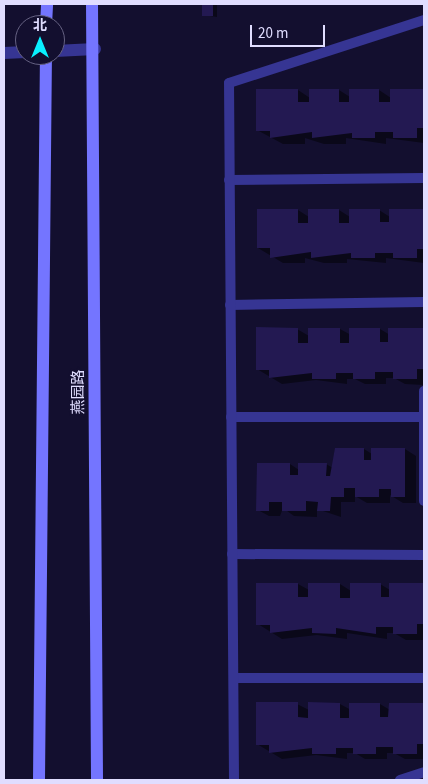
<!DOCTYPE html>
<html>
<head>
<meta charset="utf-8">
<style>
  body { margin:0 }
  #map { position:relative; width:428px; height:784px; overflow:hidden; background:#130f2f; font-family:"Source Sans 3","Noto Sans SC",sans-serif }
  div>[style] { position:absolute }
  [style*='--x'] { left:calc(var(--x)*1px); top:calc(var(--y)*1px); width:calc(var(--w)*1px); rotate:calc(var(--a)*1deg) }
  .shadow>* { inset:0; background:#0007 }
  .building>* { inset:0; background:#231952 }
  .service>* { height:10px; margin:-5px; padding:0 5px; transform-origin:5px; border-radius:5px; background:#363593 }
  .minor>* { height:12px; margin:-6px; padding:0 6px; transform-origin:6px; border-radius:6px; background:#363593 }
  .secondary>* { height:12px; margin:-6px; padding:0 6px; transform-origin:6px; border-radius:6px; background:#7475ff }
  span { translate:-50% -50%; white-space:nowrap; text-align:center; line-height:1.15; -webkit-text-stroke:4px #130f2f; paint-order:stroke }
  .street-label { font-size:15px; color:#e0ddff }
  .frame { position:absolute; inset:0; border:5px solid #e0ddff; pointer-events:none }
  .north { position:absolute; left:15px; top:15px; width:50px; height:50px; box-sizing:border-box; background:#130f2f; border:1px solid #656182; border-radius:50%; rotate:0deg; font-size:14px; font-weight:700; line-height:20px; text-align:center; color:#e0ddff }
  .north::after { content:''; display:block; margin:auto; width:18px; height:22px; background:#09efff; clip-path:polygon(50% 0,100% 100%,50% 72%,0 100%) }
  .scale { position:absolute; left:250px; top:25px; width:75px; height:22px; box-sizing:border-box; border:2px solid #e0ddff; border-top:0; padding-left:6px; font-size:15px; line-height:18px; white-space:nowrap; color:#e0ddff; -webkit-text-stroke:4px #130f2f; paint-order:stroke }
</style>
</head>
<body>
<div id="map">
  <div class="shadow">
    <i style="clip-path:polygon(203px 4px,217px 4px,217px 17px,203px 15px)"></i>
    <i style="clip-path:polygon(298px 90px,310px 98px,339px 90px,350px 97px,379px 90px,391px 98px,391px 90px,424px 90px,424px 143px,386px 138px,386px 144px,346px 138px,346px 144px,324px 144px,305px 138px,305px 144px,283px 144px,257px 130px)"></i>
    <i style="clip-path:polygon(298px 210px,309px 217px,339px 210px,350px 217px,379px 210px,390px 217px,390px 210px,424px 210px,424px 263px,386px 258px,386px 263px,347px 259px,347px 263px,324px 263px,305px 258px,305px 263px,283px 263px,258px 248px)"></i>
    <i style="clip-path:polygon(297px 329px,309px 336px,340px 329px,351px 335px,380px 329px,390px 335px,390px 329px,424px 329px,424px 385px,405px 384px,394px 378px,386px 378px,386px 384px,365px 384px,355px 379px,347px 379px,347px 384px,316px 380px,282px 384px,257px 369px)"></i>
    <i style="clip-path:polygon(364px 449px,372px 454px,405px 449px,416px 456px,416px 503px,403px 503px,390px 495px,390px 503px,367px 503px,355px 496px,355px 502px,341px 502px,341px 517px,317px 509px,317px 517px,294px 516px,283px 508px,280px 516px,269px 516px,258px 510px,290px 464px,299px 470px,326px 464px,333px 468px)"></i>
    <i style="clip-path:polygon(298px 584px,309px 590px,309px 584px,340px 584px,351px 591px,380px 584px,390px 590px,390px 584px,424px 584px,424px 640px,406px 640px,394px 633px,387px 633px,387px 639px,347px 633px,347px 639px,317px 635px,282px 639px,258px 624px)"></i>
    <i style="clip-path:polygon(297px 704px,309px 710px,340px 704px,351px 710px,380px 704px,390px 710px,390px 704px,424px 704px,424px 759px,405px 759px,394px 753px,387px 753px,387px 759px,365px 759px,355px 753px,347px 753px,347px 759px,316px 755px,282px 759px,257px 744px)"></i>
  </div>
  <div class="building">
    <i style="clip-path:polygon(202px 4px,213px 4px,213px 16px,202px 16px)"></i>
    <i style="clip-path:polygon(256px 89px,298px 89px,298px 102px,309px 102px,309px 89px,339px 89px,339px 102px,349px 102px,349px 89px,379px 89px,379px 102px,390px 102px,390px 89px,424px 89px,424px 128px,417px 128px,417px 138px,393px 138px,393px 132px,375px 132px,375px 138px,352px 138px,352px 133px,312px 138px,312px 132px,270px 138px,270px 131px,256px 131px)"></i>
    <i style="clip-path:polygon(257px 209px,298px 209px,298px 223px,308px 223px,308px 209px,339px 209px,339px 223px,349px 223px,349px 209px,380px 209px,380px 222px,389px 222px,389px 209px,424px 209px,424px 249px,417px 249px,417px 258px,393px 258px,393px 253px,375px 253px,375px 258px,351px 258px,351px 253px,311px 258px,311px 252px,270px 258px,270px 248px,257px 248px)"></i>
    <i style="clip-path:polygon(256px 327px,298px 328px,298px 343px,308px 343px,308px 328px,340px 328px,340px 343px,349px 343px,349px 328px,380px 328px,380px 342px,388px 342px,388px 328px,424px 328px,424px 369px,417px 369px,417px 379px,393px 379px,393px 372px,375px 372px,375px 379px,353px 379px,353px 373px,336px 373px,336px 379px,312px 379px,312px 373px,269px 378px,269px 370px,256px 370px)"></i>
    <i style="clip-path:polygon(335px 448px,364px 448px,364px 460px,371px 460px,371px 448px,405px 448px,405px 497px,391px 497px,391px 489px,379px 489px,379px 497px,355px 497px,355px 488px,344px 488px,344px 497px,331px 497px,330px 511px,317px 511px,318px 502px,306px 501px,306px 511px,282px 511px,282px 502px,269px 502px,269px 511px,256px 511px,257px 463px,290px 463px,290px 475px,298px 475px,298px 463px,327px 463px,326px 476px,330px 476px)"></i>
    <i style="clip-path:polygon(256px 583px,298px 583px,298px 597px,308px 597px,308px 583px,340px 583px,340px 598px,350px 598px,350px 583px,381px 583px,381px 597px,389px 597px,389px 583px,424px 583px,424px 624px,417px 624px,417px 634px,393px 634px,393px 627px,376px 627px,376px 634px,336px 628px,336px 634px,312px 633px,312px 628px,270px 633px,270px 625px,256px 625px)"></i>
    <i style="clip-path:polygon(256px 702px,298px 702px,298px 717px,308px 718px,308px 702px,340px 703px,340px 718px,349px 718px,349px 703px,380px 703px,380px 717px,388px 717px,389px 703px,424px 703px,424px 744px,417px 744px,417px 754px,393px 754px,393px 747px,376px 747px,376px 754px,353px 754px,353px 748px,336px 748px,336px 754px,312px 754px,312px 748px,269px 753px,269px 745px,256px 745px)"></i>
  </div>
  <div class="service">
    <i style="--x:229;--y:180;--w:195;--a:-0.6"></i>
    <i style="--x:230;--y:305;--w:194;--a:-0.9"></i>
    <i style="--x:424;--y:391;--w:110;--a:90"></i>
    <i style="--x:231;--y:417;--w:192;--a:0"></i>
    <i style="--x:232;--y:554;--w:192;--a:0.3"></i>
    <i style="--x:234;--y:678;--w:190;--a:0"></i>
    <i style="--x:234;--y:780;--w:697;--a:-90.41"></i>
    <i style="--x:229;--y:83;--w:205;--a:-17.9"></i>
    <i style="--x:400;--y:780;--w:25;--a:-18"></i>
  </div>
  <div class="minor">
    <i style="--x:55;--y:51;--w:40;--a:-2.9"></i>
    <i style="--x:4;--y:53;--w:21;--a:-3"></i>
  </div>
  <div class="secondary">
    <i style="--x:92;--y:4;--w:776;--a:89.63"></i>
    <i style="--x:46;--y:25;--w:21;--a:-87"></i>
    <i style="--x:39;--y:780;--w:725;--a:-89.45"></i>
  </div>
  <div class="street-label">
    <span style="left:79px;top:392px;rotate:-90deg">燕园路</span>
  </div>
  <div class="frame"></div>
  <div class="north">北</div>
  <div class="scale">20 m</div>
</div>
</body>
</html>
